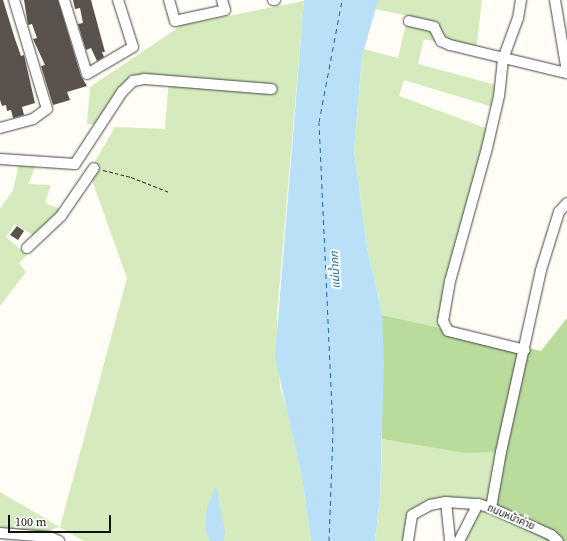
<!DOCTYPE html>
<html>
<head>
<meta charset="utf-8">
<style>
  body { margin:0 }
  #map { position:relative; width:567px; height:541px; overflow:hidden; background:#fffdf5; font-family:"Source Serif 4","Noto Sans Thai",serif }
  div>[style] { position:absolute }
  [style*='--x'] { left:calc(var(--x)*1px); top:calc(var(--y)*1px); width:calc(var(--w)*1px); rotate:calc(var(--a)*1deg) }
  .green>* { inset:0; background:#d5ebbd }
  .forest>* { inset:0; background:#b9dc9c }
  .water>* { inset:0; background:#b9e0f7 }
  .ferry>* { height:1px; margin-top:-0.5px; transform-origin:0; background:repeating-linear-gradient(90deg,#1768a6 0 5px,transparent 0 9px) }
  .building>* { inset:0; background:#5a524d }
  .path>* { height:1px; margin-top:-0.5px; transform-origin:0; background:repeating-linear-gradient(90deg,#333 0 4px,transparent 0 6px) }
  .roads { filter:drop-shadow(0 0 1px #444) drop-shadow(0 0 1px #444) }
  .minor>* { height:10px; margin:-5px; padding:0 5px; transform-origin:5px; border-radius:5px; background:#fff }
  span { translate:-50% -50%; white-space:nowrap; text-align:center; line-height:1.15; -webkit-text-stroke:4px #fff; paint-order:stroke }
  .street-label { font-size:10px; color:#111 }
  .water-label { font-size:11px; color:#1768a6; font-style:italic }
  .scale { position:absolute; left:8px; top:515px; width:103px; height:18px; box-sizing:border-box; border:2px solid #111; border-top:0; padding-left:5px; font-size:12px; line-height:14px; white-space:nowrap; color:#111; -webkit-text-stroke:3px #fff; paint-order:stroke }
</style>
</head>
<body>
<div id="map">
  <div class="green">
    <i style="clip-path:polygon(378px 0,482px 0,476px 51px,424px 39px,418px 64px,500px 86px,496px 108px,404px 80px,399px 96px,491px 130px,444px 326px,440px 329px,382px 315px,367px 247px,354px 150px,362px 57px,364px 49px,398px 58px,408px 16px,375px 9px)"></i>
    <i style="clip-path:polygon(304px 1px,277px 314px,280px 387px,287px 409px,302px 477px,311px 541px,84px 541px,59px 527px,42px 533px,0 529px,0 492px,60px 527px,127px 278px,89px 172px,115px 127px,165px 129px,169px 78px,130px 75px,96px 125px,87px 124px,90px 87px,182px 25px)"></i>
    <i style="clip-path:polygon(20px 160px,37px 163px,28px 184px,51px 185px,45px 203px,69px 212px,59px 226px,42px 241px,15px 224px,6px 237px,27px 255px,19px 263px,26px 272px,0 306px,0 209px,13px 190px)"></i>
    <i style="clip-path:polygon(382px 439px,459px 452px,501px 452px,550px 541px,459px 541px,478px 504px,446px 502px,412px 515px,408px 541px,375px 541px,380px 498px)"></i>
  </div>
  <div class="forest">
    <i style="clip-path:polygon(382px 315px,541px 351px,567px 318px,567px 541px,547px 541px,491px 508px,500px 452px,464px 453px,382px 439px)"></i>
  </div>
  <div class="water">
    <i style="clip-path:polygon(304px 0,378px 0,362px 57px,354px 150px,367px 247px,382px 315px,384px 361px,380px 498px,375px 541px,311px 541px,302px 477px,275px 357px)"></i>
    <i style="clip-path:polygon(216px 486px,225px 532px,223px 541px,210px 541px,205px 529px,207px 507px)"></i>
  </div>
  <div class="ferry">
    <i style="--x:329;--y:541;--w:110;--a:-87.9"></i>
    <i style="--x:333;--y:431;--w:309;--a:-92.6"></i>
    <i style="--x:319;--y:122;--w:124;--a:-79.3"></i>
  </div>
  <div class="building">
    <i style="clip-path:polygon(0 0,3px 0,15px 39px,21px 56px,24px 55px,35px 103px,22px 107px,24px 115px,13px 118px,11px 110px,7px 111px,6px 105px,2px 106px,0 100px)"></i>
    <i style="clip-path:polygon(24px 0,58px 0,81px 76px,87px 86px,67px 92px,70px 100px,53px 105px,41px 66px,45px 65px,33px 39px,37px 38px,32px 24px,28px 25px)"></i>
    <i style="clip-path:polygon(73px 0,91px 0,105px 52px,102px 52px,104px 57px,97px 61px,91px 48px,86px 50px,78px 24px,83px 23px,80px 8px,75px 9px)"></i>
    <i style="clip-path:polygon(17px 226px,24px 231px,18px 240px,10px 235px)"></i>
  </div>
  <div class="path">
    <i style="--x:103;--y:170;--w:29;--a:14"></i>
    <i style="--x:131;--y:177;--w:41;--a:21.5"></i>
  </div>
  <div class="roads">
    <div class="minor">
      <i style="--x:64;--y:0;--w:77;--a:72.7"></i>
      <i style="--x:87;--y:74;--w:53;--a:-30.4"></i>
      <i style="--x:133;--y:47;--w:49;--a:-107.7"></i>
      <i style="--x:169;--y:0;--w:22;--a:74"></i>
      <i style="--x:175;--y:21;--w:51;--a:-12.4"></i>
      <i style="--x:225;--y:10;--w:10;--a:-107"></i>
      <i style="--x:273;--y:0;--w:2;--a:0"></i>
      <i style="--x:521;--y:0;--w:18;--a:99"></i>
      <i style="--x:518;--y:18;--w:44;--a:110.1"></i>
      <i style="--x:503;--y:59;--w:37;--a:96"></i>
      <i style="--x:499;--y:96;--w:53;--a:103"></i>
      <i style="--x:487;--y:148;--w:138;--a:105.5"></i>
      <i style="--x:450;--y:281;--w:41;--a:99.9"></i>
      <i style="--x:443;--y:321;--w:11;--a:63"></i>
      <i style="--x:448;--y:331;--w:79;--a:13.9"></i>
      <i style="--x:555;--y:0;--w:73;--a:80.5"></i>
      <i style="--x:409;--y:21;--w:26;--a:13"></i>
      <i style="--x:434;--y:27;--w:16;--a:63"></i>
      <i style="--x:441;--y:41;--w:10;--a:24"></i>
      <i style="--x:450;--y:45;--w:120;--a:13.5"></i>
      <i style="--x:0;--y:128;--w:34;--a:-15"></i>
      <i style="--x:33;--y:119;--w:17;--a:-36"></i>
      <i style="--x:47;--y:109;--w:114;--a:-106.8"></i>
      <i style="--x:0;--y:159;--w:75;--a:3.8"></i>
      <i style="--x:75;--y:164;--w:86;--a:-56.9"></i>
      <i style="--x:122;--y:92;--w:16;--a:-45"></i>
      <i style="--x:133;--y:81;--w:11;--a:-10"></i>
      <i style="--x:144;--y:79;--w:128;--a:4.5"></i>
      <i style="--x:27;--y:248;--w:47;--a:-43.3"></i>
      <i style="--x:61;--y:216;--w:58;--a:-55.5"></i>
      <i style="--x:446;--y:502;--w:39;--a:84"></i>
      <i style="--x:491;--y:508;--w:57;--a:-79.9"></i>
      <i style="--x:501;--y:452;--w:186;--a:-77.6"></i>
      <i style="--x:541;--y:270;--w:61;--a:-72.8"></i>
      <i style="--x:559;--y:212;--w:12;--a:-48"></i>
      <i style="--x:0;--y:533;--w:50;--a:4.6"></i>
      <i style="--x:50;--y:537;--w:10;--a:24"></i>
      <i style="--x:408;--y:541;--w:26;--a:-81"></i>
      <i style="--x:412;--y:515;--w:21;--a:-29"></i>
      <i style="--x:430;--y:505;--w:16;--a:-11"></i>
      <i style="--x:446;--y:502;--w:32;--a:4"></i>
      <i style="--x:459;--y:541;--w:42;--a:-62.8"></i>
      <i style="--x:478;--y:504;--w:14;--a:17"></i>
      <i style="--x:491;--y:508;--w:66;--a:24.2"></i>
      <i style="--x:551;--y:535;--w:9;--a:41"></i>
    </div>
  </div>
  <div class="street-label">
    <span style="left:511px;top:517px;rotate:23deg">ถนนหน้าค่าย</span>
  </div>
  <div class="water-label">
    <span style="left:336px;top:270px;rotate:-93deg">แม่น้ำกก</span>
  </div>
  <div class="scale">100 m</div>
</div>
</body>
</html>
